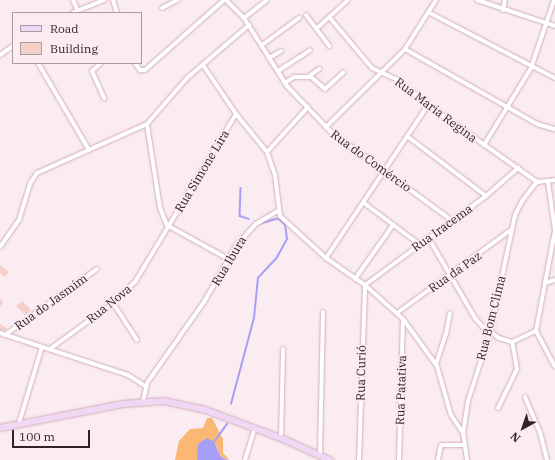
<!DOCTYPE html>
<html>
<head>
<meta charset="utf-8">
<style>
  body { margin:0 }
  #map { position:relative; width:555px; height:460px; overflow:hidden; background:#fbecf1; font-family:"IBM Plex Serif",serif }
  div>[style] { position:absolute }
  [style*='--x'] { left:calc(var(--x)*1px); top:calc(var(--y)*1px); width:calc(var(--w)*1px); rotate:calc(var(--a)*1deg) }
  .green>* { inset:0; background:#fab874 }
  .water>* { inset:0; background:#a79ef7 }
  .stream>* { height:1.5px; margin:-0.75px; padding:0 0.75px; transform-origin:0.75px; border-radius:0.75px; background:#a79ef7 }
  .building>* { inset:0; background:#f4d0c9 }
  .roads { filter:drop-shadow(0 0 1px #d1aeb9) drop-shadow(0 0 1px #d1aeb9) }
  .street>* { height:4px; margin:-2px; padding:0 2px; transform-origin:2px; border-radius:2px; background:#fff }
  .secondary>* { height:5.5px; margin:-2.75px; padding:0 2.75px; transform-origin:2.75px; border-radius:2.75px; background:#f0d7f4 }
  span { translate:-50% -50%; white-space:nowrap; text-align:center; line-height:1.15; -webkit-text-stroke:3.5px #fbecf1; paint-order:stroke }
  .street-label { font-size:12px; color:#312429 }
  .legend { position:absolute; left:12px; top:12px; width:130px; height:52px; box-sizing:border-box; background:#fbecf1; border:1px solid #aa9ca1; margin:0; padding:5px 7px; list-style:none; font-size:12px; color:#312429 }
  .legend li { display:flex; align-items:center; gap:8px; height:20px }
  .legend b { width:20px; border:1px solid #aa9ca1 }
  .north { position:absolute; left:503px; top:408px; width:40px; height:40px; -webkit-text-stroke:3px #fbecf1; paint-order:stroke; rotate:220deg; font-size:11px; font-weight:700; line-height:16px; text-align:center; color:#312429 }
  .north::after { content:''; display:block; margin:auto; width:14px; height:18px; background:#312429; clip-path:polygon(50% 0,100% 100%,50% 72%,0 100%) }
  .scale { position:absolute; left:12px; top:430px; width:78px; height:18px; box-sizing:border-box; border:2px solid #312429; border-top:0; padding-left:5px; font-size:12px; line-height:14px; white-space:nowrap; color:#312429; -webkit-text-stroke:3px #fbecf1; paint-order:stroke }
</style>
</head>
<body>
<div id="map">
  <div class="green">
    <i style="clip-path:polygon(207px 418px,212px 418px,223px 439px,223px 453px,230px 460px,221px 457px,216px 445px,198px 452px,197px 460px,175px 460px,179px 441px,190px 429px,203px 428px)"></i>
  </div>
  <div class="water">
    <i style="clip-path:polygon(207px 438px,214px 442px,221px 457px,228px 460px,197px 460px,198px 444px)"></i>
  </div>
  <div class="stream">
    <i style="--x:241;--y:188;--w:28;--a:92"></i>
    <i style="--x:240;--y:216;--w:9;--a:18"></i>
    <i style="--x:231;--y:404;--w:89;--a:-75"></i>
    <i style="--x:254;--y:318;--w:40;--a:-84.3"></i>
    <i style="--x:258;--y:278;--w:26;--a:-47"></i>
    <i style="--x:276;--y:259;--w:23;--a:-61"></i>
    <i style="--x:287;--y:239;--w:14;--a:-98"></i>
    <i style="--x:285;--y:225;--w:9;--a:-139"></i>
    <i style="--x:278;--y:219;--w:22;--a:164"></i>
    <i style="--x:214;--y:442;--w:22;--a:-54"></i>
  </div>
  <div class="building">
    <i style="clip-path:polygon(0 265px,9px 272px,5px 277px,0 273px)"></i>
    <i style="clip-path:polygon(0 299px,3px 302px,0 308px)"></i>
    <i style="clip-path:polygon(22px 301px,31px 310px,25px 315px,16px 306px)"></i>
    <i style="clip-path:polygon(0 324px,8px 329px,0 331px)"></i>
  </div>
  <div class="roads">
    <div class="street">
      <i style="--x:73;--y:0;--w:12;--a:66"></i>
      <i style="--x:113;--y:0;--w:14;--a:73"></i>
      <i style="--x:226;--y:0;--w:25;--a:45"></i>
      <i style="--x:244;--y:18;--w:80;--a:57.7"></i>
      <i style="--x:287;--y:86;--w:62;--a:46.3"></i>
      <i style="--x:330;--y:131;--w:150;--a:36.3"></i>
      <i style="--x:477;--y:0;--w:82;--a:18.4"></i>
      <i style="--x:162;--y:8;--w:18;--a:-27"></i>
      <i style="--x:503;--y:10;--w:10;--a:-79"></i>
      <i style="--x:428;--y:12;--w:143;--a:27.5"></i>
      <i style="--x:72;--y:13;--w:35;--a:-22"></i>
      <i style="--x:306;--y:15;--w:39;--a:53"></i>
      <i style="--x:244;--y:18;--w:29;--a:-38"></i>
      <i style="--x:330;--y:18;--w:65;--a:50"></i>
      <i style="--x:372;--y:68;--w:29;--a:25"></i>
      <i style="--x:398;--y:80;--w:39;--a:40"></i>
      <i style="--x:428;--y:105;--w:133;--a:35.2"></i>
      <i style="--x:537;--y:182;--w:18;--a:-6"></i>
      <i style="--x:316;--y:29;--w:43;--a:-42.2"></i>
      <i style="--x:262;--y:45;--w:46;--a:-36.1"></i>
      <i style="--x:405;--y:49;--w:152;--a:29.6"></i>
      <i style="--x:537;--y:124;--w:19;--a:16"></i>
      <i style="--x:0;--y:55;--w:16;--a:-35"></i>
      <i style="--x:269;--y:58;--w:14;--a:-30"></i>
      <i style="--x:38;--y:63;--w:101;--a:59.6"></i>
      <i style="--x:101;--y:63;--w:12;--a:138"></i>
      <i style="--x:92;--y:71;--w:30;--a:66"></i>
      <i style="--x:135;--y:63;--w:9;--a:54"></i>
      <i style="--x:140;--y:70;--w:5;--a:0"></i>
      <i style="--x:145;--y:70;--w:106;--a:-41.5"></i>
      <i style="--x:203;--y:65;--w:59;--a:56"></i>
      <i style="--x:236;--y:114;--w:49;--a:50.8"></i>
      <i style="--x:267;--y:152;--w:24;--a:71"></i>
      <i style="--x:275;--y:175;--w:41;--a:83"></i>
      <i style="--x:280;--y:216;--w:62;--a:42.4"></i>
      <i style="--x:326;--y:258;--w:47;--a:34.7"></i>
      <i style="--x:365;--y:285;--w:51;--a:41.8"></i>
      <i style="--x:403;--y:319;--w:58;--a:54.1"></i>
      <i style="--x:437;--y:366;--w:51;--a:74.1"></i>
      <i style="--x:451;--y:415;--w:22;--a:56"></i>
      <i style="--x:278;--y:71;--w:38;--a:-33"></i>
      <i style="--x:310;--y:76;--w:20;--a:41"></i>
      <i style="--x:325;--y:89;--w:25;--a:-42"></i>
      <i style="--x:285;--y:83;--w:11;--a:-34"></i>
      <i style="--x:294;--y:77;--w:14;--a:0"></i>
      <i style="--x:308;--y:77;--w:14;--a:-36"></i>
      <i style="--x:147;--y:124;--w:85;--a:81.2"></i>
      <i style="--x:160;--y:208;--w:18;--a:68"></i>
      <i style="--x:167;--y:225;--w:70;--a:29.1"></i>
      <i style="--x:326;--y:127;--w:111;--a:-44.6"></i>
      <i style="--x:405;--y:49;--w:58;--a:-57.7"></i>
      <i style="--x:407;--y:136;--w:99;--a:37.2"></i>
      <i style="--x:484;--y:145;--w:90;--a:-58.6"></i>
      <i style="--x:531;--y:68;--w:72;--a:-71.3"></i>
      <i style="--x:267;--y:152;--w:61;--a:-47.7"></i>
      <i style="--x:364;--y:203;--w:69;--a:36.7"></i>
      <i style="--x:428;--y:237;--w:94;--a:59.9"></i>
      <i style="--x:475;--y:318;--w:11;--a:49"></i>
      <i style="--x:482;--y:326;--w:21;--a:35"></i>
      <i style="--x:499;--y:338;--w:14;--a:17"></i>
      <i style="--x:512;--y:342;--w:26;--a:-25"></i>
      <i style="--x:0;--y:247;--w:33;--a:-55"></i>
      <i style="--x:19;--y:220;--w:38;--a:-73"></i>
      <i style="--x:30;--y:184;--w:13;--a:-58"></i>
      <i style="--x:37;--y:173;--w:120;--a:-24"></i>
      <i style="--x:147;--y:124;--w:61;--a:-49"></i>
      <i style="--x:187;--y:78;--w:82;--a:-40.5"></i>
      <i style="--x:326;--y:258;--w:184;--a:-56.3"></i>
      <i style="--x:355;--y:279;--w:66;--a:-54.9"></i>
      <i style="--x:545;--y:283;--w:10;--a:-17"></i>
      <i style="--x:113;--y:303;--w:44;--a:57"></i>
      <i style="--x:397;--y:313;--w:141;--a:-36.1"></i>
      <i style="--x:536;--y:331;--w:103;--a:-79.3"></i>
      <i style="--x:555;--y:230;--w:49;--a:-98.3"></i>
      <i style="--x:536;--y:331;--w:40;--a:62"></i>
      <i style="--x:0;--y:333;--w:135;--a:18.2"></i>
      <i style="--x:128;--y:375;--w:20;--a:33"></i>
      <i style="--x:5;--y:335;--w:113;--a:-35.7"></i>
      <i style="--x:50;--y:349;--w:78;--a:-36.1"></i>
      <i style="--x:113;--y:303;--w:30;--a:-44"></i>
      <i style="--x:135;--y:282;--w:196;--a:-59"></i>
      <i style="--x:436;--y:364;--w:32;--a:-72"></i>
      <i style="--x:446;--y:334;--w:21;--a:-79"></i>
      <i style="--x:525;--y:397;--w:38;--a:67"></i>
      <i style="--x:540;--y:432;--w:29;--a:76"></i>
      <i style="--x:143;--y:401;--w:18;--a:-77"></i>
      <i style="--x:147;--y:383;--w:99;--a:-54.9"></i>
      <i style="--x:204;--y:302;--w:64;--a:-60.3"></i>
      <i style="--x:236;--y:246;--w:30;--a:-48"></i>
      <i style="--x:256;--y:224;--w:26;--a:-31"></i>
      <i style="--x:498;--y:408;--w:43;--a:-64"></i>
      <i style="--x:517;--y:369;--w:27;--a:-100"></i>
      <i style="--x:19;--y:423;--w:79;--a:-73.2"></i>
      <i style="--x:281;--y:438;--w:89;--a:-88.7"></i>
      <i style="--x:320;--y:455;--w:143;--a:-88.8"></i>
      <i style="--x:245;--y:460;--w:34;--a:-73"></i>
      <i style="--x:359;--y:460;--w:175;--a:-88"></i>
      <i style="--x:365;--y:285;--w:150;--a:-36.3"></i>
      <i style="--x:486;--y:196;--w:43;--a:-41.2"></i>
      <i style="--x:399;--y:460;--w:140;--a:-88.4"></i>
      <i style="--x:438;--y:460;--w:15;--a:-79"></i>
      <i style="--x:441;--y:445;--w:23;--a:0"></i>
      <i style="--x:467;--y:460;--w:27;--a:-98"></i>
      <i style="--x:463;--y:433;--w:32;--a:-81"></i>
      <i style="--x:468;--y:401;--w:71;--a:-72.1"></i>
      <i style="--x:490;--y:333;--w:121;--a:-78"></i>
      <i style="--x:515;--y:215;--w:16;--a:-63"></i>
      <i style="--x:522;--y:201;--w:24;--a:-52"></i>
    </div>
    <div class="secondary">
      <i style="--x:0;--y:428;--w:125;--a:-11"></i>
      <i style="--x:123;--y:404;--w:41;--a:-4.2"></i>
      <i style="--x:164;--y:401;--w:40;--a:12"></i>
      <i style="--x:203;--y:409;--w:83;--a:20.4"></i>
      <i style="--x:281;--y:438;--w:54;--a:24.2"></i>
    </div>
  </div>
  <div class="street-label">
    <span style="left:436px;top:110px;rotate:37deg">Rua Maria Regina</span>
    <span style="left:371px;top:161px;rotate:36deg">Rua do Comércio</span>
    <span style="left:202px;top:171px;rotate:-59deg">Rua Simone Lira</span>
    <span style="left:442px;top:228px;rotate:-36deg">Rua Iracema</span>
    <span style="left:229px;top:261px;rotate:-59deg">Rua Ibura</span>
    <span style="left:455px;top:272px;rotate:-35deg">Rua da Paz</span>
    <span style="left:51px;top:302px;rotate:-36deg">Rua do Jasmim</span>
    <span style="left:109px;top:304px;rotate:-39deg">Rua Nova</span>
    <span style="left:491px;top:318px;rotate:-76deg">Rua Bom Clima</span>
    <span style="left:361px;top:373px;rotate:-89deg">Rua Curió</span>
    <span style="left:401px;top:390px;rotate:-88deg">Rua Patativa</span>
  </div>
  <ul class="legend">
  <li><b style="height:5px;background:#f0d7f4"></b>Road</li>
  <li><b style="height:11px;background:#f4d0c9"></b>Building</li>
  </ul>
  <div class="north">N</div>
  <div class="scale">100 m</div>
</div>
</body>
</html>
